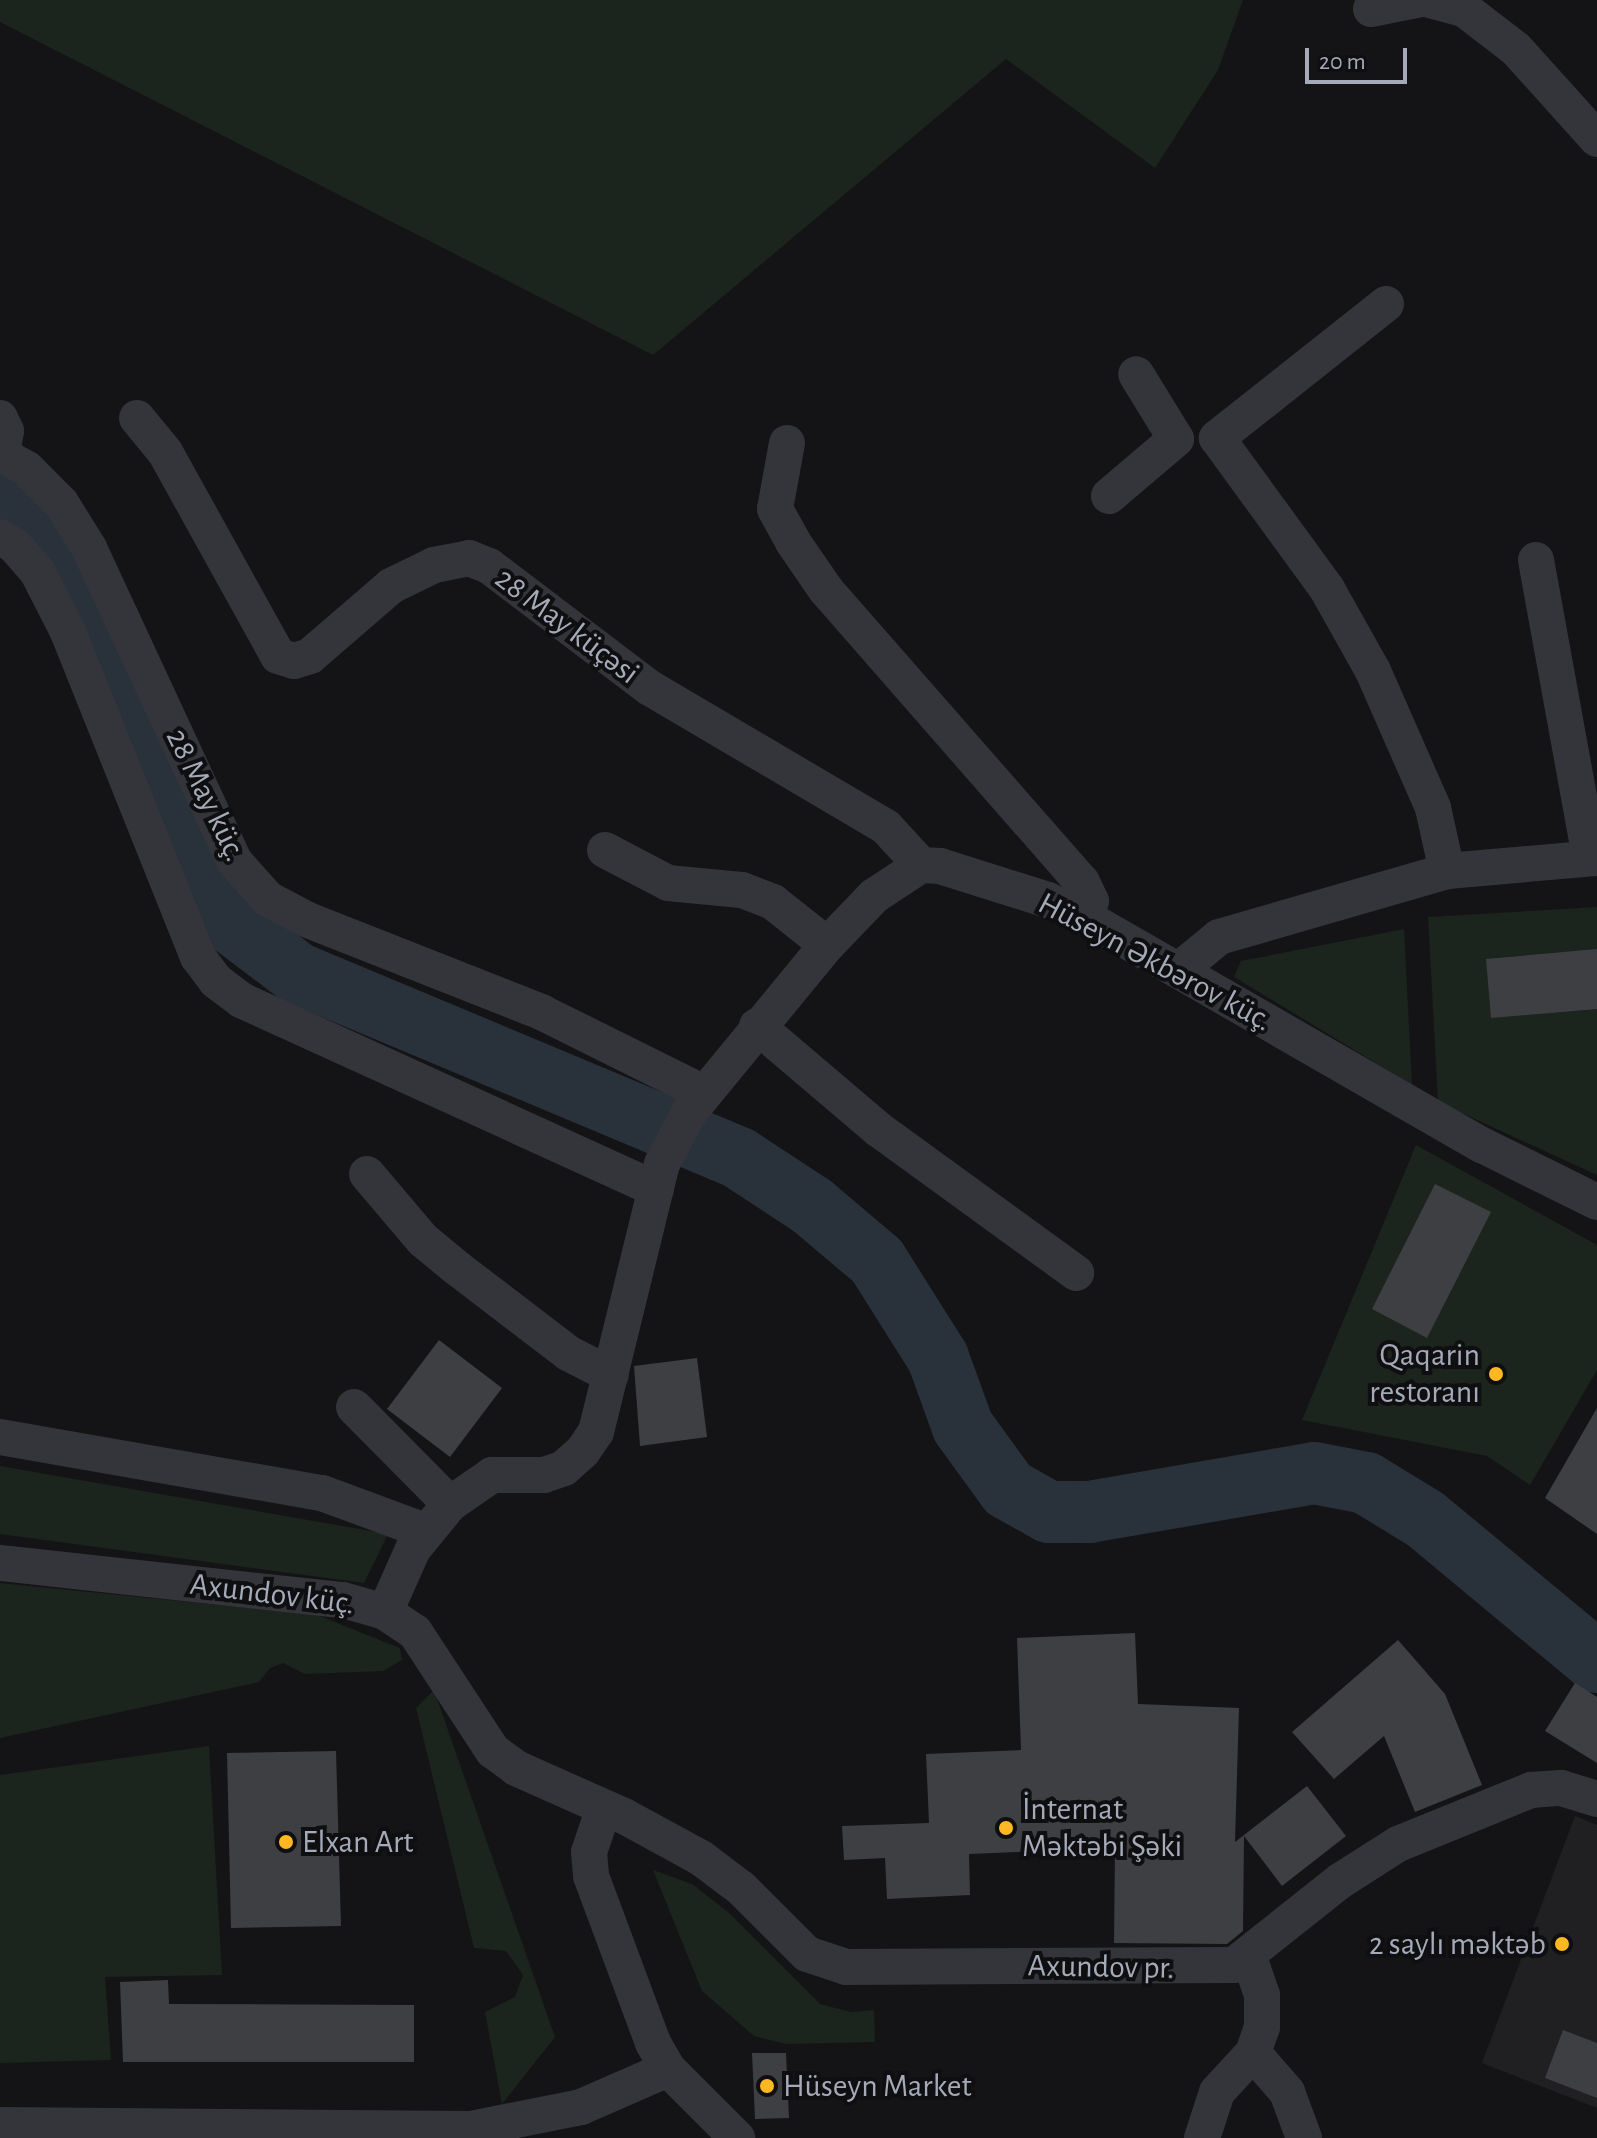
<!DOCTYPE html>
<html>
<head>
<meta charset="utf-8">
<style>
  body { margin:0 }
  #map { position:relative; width:1597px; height:2138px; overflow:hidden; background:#141416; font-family:"Alegreya Sans",sans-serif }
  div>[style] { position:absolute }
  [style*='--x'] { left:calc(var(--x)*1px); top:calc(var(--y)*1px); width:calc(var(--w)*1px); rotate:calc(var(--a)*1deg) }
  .built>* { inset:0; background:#202023 }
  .green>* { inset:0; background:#1b241d }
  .river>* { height:62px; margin:-31px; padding:0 31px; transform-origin:31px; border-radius:31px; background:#29323b }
  .building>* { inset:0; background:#3e3f43 }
  .minor>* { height:36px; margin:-18px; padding:0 18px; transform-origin:18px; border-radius:18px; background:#34353b }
  .dots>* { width:22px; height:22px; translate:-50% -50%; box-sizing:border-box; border:4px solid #0f0f11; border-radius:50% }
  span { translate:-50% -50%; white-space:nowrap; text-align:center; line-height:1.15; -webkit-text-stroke:8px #0f0f11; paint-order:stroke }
  .street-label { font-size:32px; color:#a4aab7 }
  .poi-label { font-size:32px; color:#a4aab7 }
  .right { translate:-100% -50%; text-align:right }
  .left { translate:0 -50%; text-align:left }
  .scale { position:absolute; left:1305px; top:48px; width:102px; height:36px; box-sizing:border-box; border:4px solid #a4aab7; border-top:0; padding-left:10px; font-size:24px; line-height:28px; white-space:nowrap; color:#a4aab7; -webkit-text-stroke:6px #0f0f11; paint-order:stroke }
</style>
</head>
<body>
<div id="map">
  <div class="built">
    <i style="clip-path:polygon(1575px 1816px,1597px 1825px,1597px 2108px,1482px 2063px)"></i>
  </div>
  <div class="green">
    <i style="clip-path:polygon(0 0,1243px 0,1218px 70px,1155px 168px,1006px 59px,653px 355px,0 22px)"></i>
    <i style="clip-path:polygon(1597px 907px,1597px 1175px,1438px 1102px,1428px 917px)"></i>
    <i style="clip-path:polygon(1404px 929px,1412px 1085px,1234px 977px,1241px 961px)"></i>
    <i style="clip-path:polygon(1416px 1145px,1597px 1245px,1597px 1370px,1530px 1485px,1487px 1456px,1302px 1420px)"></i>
    <i style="clip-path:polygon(0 1466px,388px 1534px,364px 1583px,0 1534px)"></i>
    <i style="clip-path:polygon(0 1583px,317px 1615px,400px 1648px,402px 1660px,383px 1671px,305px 1674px,283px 1663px,270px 1668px,259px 1682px,0 1738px)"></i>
    <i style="clip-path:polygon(434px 1690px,555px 2037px,502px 2104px,485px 2012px,515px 1997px,523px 1975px,506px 1951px,474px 1948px,416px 1708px)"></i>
    <i style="clip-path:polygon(209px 1746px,222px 1975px,105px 1977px,111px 2060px,0 2063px,0 1775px)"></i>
    <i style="clip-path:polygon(653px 1870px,692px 1884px,728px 1912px,820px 2004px,851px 2012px,874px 2010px,875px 2042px,786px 2044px,754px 2036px,702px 1991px)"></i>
  </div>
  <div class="river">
    <i style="--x:0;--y:499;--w:28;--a:30"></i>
    <i style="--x:24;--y:513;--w:104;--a:54"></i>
    <i style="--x:85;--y:597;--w:313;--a:67.3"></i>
    <i style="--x:206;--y:886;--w:49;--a:54.1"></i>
    <i style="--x:235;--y:926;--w:78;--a:37.2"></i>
    <i style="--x:297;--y:973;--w:479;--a:22.7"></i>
    <i style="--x:739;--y:1158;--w:87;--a:33.3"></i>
    <i style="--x:812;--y:1206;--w:85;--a:40.2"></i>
    <i style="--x:877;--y:1261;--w:115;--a:57.8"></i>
    <i style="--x:938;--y:1358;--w:73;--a:70.1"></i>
    <i style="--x:963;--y:1427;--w:77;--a:54"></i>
    <i style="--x:1008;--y:1489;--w:47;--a:29.3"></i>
    <i style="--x:1049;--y:1512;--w:40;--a:0"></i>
    <i style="--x:1089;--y:1512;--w:228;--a:-9.8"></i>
    <i style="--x:1314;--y:1473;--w:53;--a:10.9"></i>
    <i style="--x:1366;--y:1483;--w:69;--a:31.4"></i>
    <i style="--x:1425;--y:1519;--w:224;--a:39.7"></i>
  </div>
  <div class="building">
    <i style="clip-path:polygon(1597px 949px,1597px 1009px,1491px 1018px,1486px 959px)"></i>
    <i style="clip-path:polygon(1435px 1184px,1491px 1212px,1427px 1338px,1372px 1309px)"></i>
    <i style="clip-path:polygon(439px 1340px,502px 1388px,450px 1457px,387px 1409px)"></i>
    <i style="clip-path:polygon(697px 1358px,707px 1437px,640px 1446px,634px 1366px)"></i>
    <i style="clip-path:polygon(1597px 1408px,1597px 1534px,1545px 1498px)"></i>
    <i style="clip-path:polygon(1135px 1633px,1138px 1704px,1239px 1708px,1235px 1842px,1307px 1786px,1346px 1836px,1282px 1886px,1244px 1836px,1243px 1931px,1227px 1944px,1114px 1943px,1115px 1848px,969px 1854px,970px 1895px,887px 1899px,885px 1858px,844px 1860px,842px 1826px,929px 1823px,926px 1754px,1021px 1750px,1017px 1638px)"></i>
    <i style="clip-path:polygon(1398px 1640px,1445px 1694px,1482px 1785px,1415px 1812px,1384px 1736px,1334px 1779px,1292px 1732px)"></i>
    <i style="clip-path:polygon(1575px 1683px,1597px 1697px,1597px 1763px,1545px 1731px)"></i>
    <i style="clip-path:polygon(336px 1751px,341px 1926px,231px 1928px,227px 1753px)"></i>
    <i style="clip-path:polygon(168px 1980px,169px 2004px,414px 2005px,414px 2062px,123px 2062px,120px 1982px)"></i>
    <i style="clip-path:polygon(1563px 2030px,1597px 2043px,1597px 2098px,1545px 2078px)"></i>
    <i style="clip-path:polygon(752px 2053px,786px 2053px,789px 2118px,755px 2119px)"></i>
  </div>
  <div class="minor">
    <i style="--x:1430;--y:0;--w:35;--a:15"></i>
    <i style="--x:1464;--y:9;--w:66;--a:37.6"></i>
    <i style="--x:1516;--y:49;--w:121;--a:48"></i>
    <i style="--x:1371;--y:9;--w:47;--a:-11.1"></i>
    <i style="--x:1386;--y:304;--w:216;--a:141.6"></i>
    <i style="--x:1217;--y:438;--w:187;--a:53.9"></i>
    <i style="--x:1327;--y:589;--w:94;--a:60.7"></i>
    <i style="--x:1373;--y:671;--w:150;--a:66.3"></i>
    <i style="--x:1433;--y:808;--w:65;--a:77.5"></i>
    <i style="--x:0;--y:418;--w:14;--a:65"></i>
    <i style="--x:6;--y:431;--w:23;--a:100"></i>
    <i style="--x:137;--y:418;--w:44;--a:50.5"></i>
    <i style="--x:165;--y:452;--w:233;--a:61"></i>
    <i style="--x:278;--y:656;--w:17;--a:17"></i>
    <i style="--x:294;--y:661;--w:17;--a:-17"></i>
    <i style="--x:310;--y:656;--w:107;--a:-40.8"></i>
    <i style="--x:391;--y:586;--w:48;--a:-26"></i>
    <i style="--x:434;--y:565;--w:36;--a:-11"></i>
    <i style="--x:469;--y:558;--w:22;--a:22"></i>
    <i style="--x:489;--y:566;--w:202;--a:37.2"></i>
    <i style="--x:650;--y:688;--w:274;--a:30.5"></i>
    <i style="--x:886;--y:827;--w:52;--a:47.4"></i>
    <i style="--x:787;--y:443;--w:67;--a:100.3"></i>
    <i style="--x:775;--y:509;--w:38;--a:61"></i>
    <i style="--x:793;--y:542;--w:58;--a:55.5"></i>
    <i style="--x:826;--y:590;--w:388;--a:48.8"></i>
    <i style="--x:1082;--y:882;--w:21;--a:65"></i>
    <i style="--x:1091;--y:901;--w:17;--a:111"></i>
    <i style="--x:0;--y:454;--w:31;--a:29"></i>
    <i style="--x:27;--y:469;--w:48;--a:45"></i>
    <i style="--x:61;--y:503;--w:53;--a:58.1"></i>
    <i style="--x:89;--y:548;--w:345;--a:65.1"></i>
    <i style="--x:234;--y:861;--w:51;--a:48.2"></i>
    <i style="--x:268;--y:899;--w:45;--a:27.7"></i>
    <i style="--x:308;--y:920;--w:251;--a:21.5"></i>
    <i style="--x:541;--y:1012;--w:180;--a:26.4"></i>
    <i style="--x:1109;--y:496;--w:88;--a:-40.4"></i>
    <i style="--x:1176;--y:439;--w:76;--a:-121.6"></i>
    <i style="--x:0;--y:537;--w:16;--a:30"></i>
    <i style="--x:14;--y:545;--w:37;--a:49"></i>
    <i style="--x:38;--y:573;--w:66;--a:63"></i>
    <i style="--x:68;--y:632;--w:350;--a:68.2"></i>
    <i style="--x:198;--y:957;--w:30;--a:53"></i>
    <i style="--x:216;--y:981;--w:31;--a:37"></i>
    <i style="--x:241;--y:1000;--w:456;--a:24.5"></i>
    <i style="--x:1536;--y:560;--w:303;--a:79.7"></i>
    <i style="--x:605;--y:850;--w:71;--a:27.6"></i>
    <i style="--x:668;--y:883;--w:74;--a:5.4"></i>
    <i style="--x:742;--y:890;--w:33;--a:21"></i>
    <i style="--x:773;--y:902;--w:69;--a:38.5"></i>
    <i style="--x:1179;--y:970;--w:52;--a:-39.5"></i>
    <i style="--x:1219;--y:937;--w:237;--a:-16.1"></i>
    <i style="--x:1447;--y:871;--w:151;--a:-5"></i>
    <i style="--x:757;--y:1026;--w:159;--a:40.4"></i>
    <i style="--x:878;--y:1129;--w:245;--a:36"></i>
    <i style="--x:367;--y:1174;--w:87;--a:49.7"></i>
    <i style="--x:423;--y:1240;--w:44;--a:39.5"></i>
    <i style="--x:457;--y:1268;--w:140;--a:37.4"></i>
    <i style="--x:568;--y:1353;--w:48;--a:27.1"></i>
    <i style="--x:354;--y:1407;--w:136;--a:45.3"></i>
    <i style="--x:0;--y:1437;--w:327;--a:9.9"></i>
    <i style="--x:322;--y:1493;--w:110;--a:20.3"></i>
    <i style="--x:0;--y:1563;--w:345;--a:6.2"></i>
    <i style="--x:343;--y:1600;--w:44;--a:15.9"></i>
    <i style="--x:385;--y:1612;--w:36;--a:34"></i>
    <i style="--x:415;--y:1632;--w:142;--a:56.8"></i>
    <i style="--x:493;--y:1751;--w:29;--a:36"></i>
    <i style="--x:516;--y:1768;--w:118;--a:24"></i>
    <i style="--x:624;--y:1816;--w:88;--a:28.6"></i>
    <i style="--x:701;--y:1858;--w:50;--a:36.9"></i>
    <i style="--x:741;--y:1888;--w:93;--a:45"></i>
    <i style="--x:807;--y:1954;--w:41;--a:18.4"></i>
    <i style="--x:846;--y:1967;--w:388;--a:-0.3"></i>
    <i style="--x:1234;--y:1965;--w:135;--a:-38.4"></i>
    <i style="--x:1340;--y:1881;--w:69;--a:-32.5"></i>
    <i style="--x:1398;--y:1844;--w:144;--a:-22.1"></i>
    <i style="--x:1531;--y:1790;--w:30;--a:-4"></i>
    <i style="--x:1561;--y:1788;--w:38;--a:17"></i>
    <i style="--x:385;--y:1612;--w:69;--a:-66"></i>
    <i style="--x:413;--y:1549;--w:58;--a:-50.6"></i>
    <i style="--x:450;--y:1504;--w:51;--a:-34.6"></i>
    <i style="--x:492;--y:1475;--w:52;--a:0"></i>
    <i style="--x:544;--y:1475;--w:21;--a:-19"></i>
    <i style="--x:564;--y:1468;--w:25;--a:-42"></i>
    <i style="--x:583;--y:1451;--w:23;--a:-56"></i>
    <i style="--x:596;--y:1432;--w:276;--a:-76.2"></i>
    <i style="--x:662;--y:1164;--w:56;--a:-62.5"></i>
    <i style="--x:688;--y:1114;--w:219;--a:-50.6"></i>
    <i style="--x:827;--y:945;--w:68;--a:-46.2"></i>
    <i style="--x:874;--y:896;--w:56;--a:-33.4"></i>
    <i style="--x:921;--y:865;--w:19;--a:3"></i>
    <i style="--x:940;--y:866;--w:113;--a:17.5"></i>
    <i style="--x:1048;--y:900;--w:41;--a:24.7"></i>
    <i style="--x:1085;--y:917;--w:458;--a:29.9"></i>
    <i style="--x:1482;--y:1145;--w:128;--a:26.4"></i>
    <i style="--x:604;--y:1808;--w:46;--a:108.8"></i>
    <i style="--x:589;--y:1852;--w:24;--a:85"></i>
    <i style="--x:591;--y:1876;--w:178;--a:69.6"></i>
    <i style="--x:653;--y:2043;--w:30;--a:60"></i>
    <i style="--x:668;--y:2069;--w:98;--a:45"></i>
    <i style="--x:1253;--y:2053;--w:52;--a:48.9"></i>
    <i style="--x:1287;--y:2092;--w:49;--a:69.7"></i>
    <i style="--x:0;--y:2125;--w:471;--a:0.5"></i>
    <i style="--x:471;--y:2129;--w:112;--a:-11.3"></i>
    <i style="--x:581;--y:2107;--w:95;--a:-23.6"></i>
    <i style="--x:1202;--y:2138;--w:48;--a:-71.9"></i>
    <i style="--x:1217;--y:2092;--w:53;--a:-47.3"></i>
    <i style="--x:1253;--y:2053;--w:28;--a:-71"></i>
    <i style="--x:1262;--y:2027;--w:32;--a:-90"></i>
    <i style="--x:1262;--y:1995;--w:39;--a:-109"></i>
  </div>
  <div class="dots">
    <i style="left:1496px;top:1374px;background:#ffb822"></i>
    <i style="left:1006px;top:1828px;background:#ffb822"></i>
    <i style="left:286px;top:1842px;background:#ffb822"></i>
    <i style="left:1562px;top:1944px;background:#ffb822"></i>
    <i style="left:767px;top:2086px;background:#ffb822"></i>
  </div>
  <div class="street-label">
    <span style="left:567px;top:626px;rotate:37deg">28 May küçəsi</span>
    <span style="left:206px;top:795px;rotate:64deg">28 May küç.</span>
    <span style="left:1155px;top:962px;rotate:28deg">Hüseyn Əkbərov küç.</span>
    <span style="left:272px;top:1594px;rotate:7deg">Axundov küç.</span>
    <span style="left:1101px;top:1967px;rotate:1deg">Axundov pr.</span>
  </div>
  <div class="poi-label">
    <span class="right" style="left:1480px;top:1374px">Qaqarin<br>restoranı</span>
    <span class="left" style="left:1022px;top:1828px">İnternat<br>Məktəbi Şəki</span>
    <span class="left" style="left:302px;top:1842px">Elxan Art</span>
    <span class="right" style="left:1546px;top:1944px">2 saylı məktəb</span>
    <span class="left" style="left:783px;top:2086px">Hüseyn Market</span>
  </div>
  <div class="scale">20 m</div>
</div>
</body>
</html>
